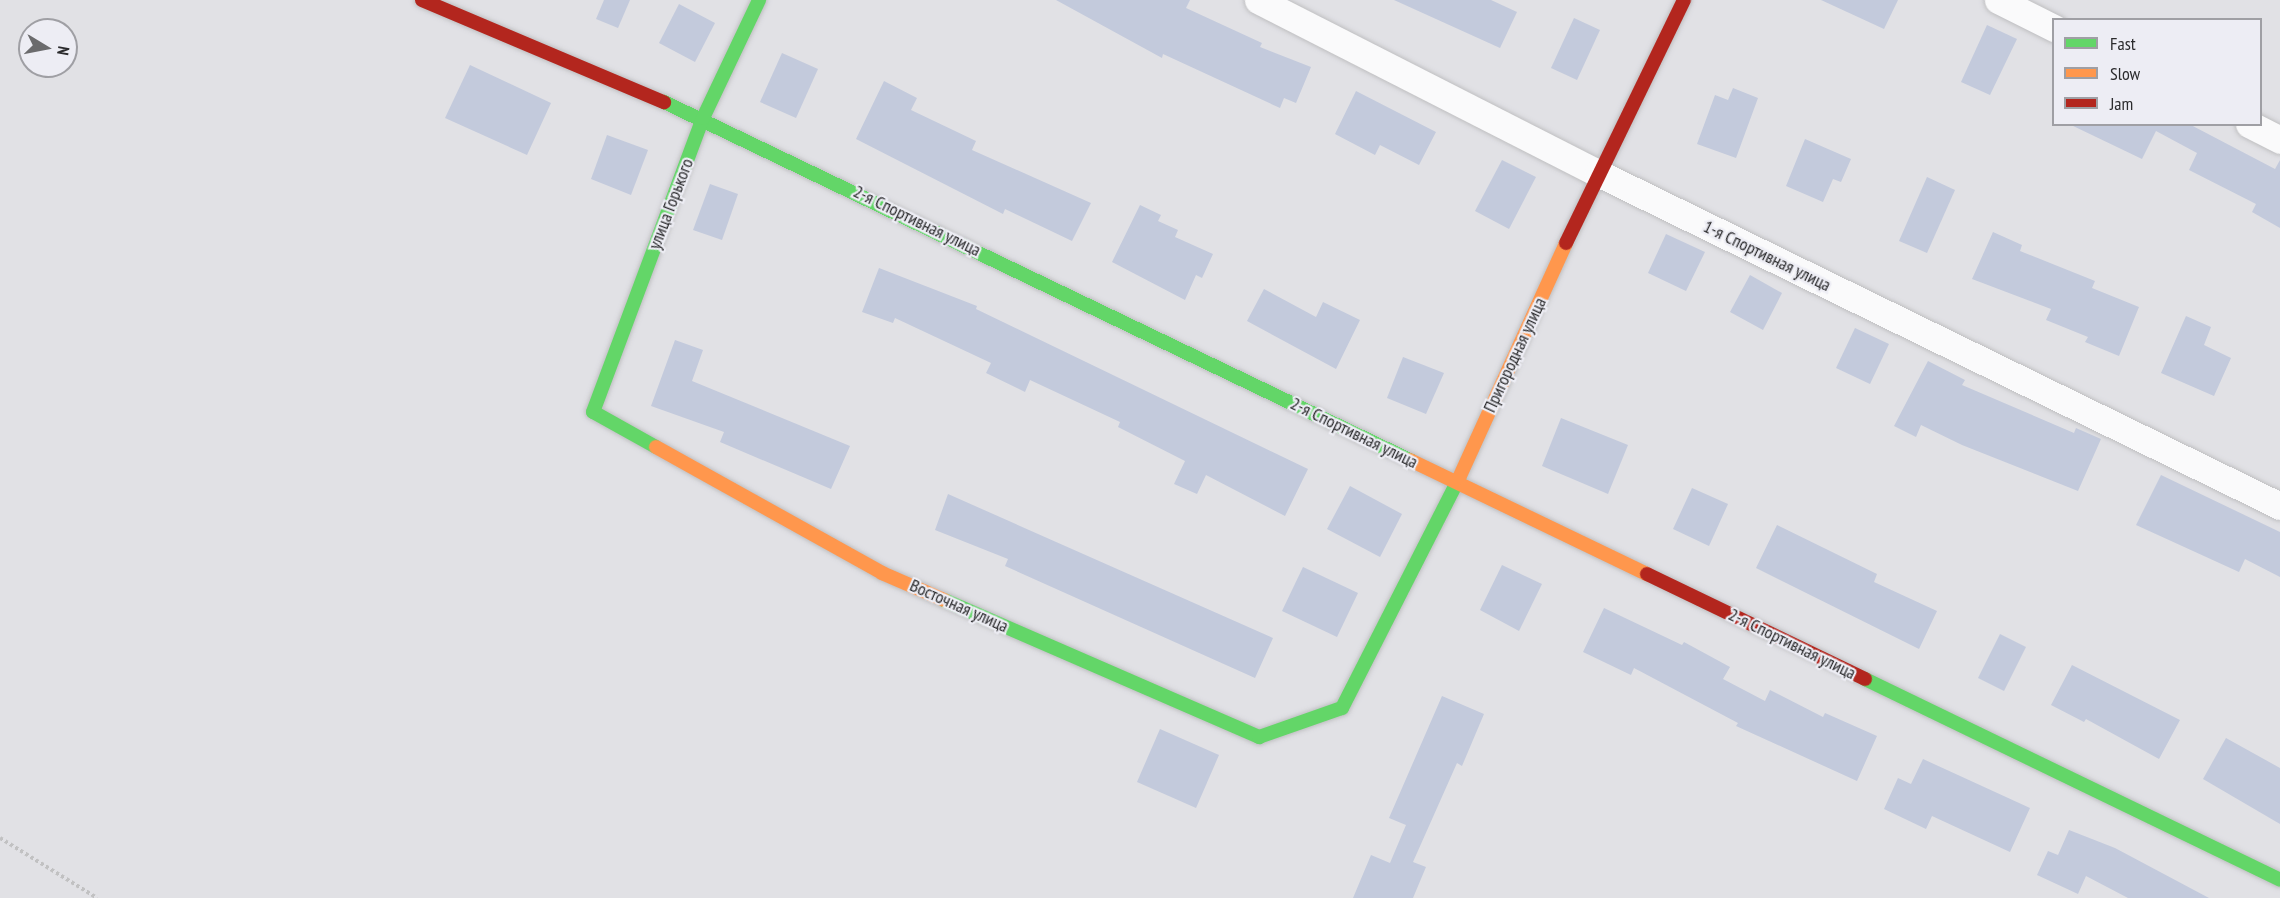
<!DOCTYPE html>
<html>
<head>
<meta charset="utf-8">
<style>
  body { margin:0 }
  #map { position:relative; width:2280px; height:898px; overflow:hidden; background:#e1e1e5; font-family:"PT Sans Narrow",sans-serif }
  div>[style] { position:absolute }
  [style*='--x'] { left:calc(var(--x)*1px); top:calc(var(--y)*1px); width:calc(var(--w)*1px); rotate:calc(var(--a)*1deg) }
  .building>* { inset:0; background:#c3cadc }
  .path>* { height:4px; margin-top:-2px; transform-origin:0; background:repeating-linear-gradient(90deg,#c1c1c2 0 3px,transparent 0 6px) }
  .roads { filter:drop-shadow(0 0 2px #bfbfc1) drop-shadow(0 0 2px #bfbfc1) }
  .street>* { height:27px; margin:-13.5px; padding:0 13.5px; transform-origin:13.5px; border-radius:13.5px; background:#fafafb }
  .fast>* { height:14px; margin:-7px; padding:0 7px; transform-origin:7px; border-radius:7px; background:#63d668 }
  .slow>* { height:14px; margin:-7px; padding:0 7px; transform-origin:7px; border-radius:7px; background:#ff974d }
  .jam>* { height:14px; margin:-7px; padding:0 7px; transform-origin:7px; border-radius:7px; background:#b3261e }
  span { translate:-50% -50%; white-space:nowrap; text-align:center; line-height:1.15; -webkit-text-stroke:4.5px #ededf4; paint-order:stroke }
  .street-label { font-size:18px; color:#2b2b2d }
  .legend { position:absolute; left:2052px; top:18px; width:210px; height:108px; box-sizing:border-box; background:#ededf4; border:2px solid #9f9fa4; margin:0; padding:8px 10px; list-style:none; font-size:18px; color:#2b2b2d }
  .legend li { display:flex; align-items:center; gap:12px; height:30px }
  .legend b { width:30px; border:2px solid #9f9fa4 }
  .north { position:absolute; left:18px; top:18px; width:60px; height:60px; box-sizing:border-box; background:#ededf4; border:2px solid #9f9fa4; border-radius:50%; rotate:100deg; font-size:16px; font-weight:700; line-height:24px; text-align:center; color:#2b2b2d }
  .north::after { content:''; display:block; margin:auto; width:21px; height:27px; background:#6b6b6d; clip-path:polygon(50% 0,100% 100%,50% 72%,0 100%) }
</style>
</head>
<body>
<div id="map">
  <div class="building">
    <i style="clip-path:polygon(604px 0,630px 0,618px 28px,596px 19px)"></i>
    <i style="clip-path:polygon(1056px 0,1190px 0,1186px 8px,1262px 43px,1260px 47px,1311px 67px,1296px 103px,1284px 98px,1280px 108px,1163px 54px,1162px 58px)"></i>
    <i style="clip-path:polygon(1394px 0,1491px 0,1517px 12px,1500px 48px)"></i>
    <i style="clip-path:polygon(1821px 0,1898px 0,1884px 29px)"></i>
    <i style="clip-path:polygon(679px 4px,715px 23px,695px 62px,659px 43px)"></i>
    <i style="clip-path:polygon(1574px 18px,1600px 30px,1577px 80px,1551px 68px)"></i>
    <i style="clip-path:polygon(1987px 25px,2017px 39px,1990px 95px,1961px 82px)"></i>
    <i style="clip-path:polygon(782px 53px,818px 69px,796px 118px,760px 102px)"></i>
    <i style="clip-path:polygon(470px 65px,551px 103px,527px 155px,445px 118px)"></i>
    <i style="clip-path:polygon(884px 81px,917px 98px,911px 110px,976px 141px,972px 150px,1091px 203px,1072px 241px,1005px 209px,1003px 214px,856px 139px)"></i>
    <i style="clip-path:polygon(1733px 88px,1758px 98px,1736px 158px,1697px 144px,1715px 95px,1728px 100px)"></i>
    <i style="clip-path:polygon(1356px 91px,1436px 132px,1419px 165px,1380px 145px,1375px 155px,1335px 134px)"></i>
    <i style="clip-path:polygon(2069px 124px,2189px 124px,2275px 169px,2280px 160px,2280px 228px,2252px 212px,2256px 204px,2189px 170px,2197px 153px,2156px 131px,2142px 159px)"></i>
    <i style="clip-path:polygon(607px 135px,648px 150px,631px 195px,591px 179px)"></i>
    <i style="clip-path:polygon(1805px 139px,1851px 159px,1841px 182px,1833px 179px,1823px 202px,1786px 186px)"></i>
    <i style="clip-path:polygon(1502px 160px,1536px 177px,1509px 229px,1475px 211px)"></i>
    <i style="clip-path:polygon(1927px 177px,1955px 190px,1927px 253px,1899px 241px)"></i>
    <i style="clip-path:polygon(710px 184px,738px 194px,722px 240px,693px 230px)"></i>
    <i style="clip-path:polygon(1140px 205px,1161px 215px,1158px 221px,1178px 230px,1175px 237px,1213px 254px,1202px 278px,1196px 275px,1185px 300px,1112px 262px)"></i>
    <i style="clip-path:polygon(1993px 232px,2022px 245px,2020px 251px,2095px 281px,2092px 288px,2139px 307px,2119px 356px,2085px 342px,2088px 337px,2046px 320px,2051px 309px,1972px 279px)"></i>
    <i style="clip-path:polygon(1666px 234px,1705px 252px,1686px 291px,1648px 273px)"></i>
    <i style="clip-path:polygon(879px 268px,977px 306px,976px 309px,1308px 469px,1285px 516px,1206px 475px,1197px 494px,1174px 484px,1185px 461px,1118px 427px,1120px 422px,1030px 380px,1025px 392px,986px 373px,991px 363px,895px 318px,893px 323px,862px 312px)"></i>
    <i style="clip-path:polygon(1750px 275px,1782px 293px,1763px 330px,1730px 312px)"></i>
    <i style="clip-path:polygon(1264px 289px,1316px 317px,1323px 302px,1360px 320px,1336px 369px,1247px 321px)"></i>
    <i style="clip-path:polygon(2186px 316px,2211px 327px,2204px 345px,2231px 358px,2214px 396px,2161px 373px)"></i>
    <i style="clip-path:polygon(1855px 328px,1889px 344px,1870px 384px,1836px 368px)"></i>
    <i style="clip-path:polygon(675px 340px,703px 350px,692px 381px,850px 446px,831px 489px,720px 442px,724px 432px,651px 406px)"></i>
    <i style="clip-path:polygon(1403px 357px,1444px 373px,1426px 414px,1387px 398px)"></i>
    <i style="clip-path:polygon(1928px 361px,1965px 380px,1962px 385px,2074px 433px,2076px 428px,2101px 439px,2078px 491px,1962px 445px,1921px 425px,1916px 437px,1894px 426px)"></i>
    <i style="clip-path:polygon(1561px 418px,1628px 445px,1608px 494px,1542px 466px)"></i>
    <i style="clip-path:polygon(2161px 475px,2280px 532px,2280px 577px,2245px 559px,2239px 572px,2136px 525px)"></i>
    <i style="clip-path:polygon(1350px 486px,1402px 514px,1380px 557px,1327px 529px)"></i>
    <i style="clip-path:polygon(1692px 488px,1728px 504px,1709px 546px,1673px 529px)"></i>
    <i style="clip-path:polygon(948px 494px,1273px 638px,1255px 678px,1005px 566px,1008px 559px,935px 530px)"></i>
    <i style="clip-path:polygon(1777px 525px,1877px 574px,1874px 582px,1937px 611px,1919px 649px,1756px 568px)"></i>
    <i style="clip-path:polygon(1502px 565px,1542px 584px,1519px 631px,1480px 610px)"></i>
    <i style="clip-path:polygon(1303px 567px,1358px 593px,1337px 637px,1282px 611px)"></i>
    <i style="clip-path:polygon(1604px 608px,1682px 645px,1684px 642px,1730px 667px,1723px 679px,1765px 701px,1770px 690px,1823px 717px,1825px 713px,1877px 736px,1857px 781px,1736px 726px,1738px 723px,1634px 668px,1631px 675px,1583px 652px)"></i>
    <i style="clip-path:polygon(2000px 634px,2026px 647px,2004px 691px,1978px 678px)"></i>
    <i style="clip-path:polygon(2072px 665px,2180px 720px,2159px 759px,2086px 719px,2084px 722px,2051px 705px)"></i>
    <i style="clip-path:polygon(1442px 696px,1484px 714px,1462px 766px,1457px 763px,1413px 862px,1426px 867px,1413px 898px,1353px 898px,1371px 855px,1390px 863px,1406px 825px,1389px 818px)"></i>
    <i style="clip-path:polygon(1160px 729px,1219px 755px,1196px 808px,1137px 782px)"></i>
    <i style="clip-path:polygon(2226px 738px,2280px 768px,2280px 824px,2203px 779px)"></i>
    <i style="clip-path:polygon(1923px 759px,2030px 808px,2010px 852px,1932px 816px,1926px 829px,1884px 809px,1898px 778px,1911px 784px)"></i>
    <i style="clip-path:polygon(2069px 830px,2115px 848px,2209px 898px,2128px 898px,2086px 876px,2078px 894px,2037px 875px,2048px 851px,2058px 855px)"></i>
  </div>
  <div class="path">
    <i style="--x:0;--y:838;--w:114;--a:31.7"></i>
  </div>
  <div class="roads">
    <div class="street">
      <i style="--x:1258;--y:0;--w:381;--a:27"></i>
      <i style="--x:1598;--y:173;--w:759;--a:26.02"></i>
      <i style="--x:1998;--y:0;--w:63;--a:26.6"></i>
      <i style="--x:2249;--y:124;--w:35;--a:27"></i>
    </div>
    <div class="fast">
      <i style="--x:664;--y:102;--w:827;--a:25.64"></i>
      <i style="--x:656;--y:447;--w:72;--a:-150.9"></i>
      <i style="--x:593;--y:412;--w:314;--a:-69.5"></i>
      <i style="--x:703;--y:118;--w:131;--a:-64.6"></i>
      <i style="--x:944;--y:600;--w:344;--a:23.5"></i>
      <i style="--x:1259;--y:737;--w:88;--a:-19.3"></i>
      <i style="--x:1342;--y:708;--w:258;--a:-63"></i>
      <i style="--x:1865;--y:679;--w:461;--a:25.8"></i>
    </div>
    <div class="slow">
      <i style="--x:656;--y:447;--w:259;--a:29.1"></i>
      <i style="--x:882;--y:573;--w:68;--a:23.5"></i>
      <i style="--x:1410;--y:460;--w:263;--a:25.7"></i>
      <i style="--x:1459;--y:478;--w:258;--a:-65.5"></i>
    </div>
    <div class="jam">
      <i style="--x:422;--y:0;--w:263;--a:22.9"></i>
      <i style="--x:1566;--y:243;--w:270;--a:-64.1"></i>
      <i style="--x:1647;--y:574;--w:242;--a:25.7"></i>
    </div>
  </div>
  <div class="street-label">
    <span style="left:671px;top:204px;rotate:-69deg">улица Горького</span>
    <span style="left:917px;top:221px;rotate:26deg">2-я Спортивная улица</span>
    <span style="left:1767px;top:256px;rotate:26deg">1-я Спортивная улица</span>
    <span style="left:1515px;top:355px;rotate:-65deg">Пригородная улица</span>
    <span style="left:1354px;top:433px;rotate:26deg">2-я Спортивная улица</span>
    <span style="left:959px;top:606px;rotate:24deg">Восточная улица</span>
    <span style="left:1792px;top:644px;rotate:26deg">2-я Спортивная улица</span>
  </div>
  <ul class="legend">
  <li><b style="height:8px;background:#63d668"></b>Fast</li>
  <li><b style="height:8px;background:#ff974d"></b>Slow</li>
  <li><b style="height:8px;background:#b3261e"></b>Jam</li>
  </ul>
  <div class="north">N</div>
</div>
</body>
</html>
